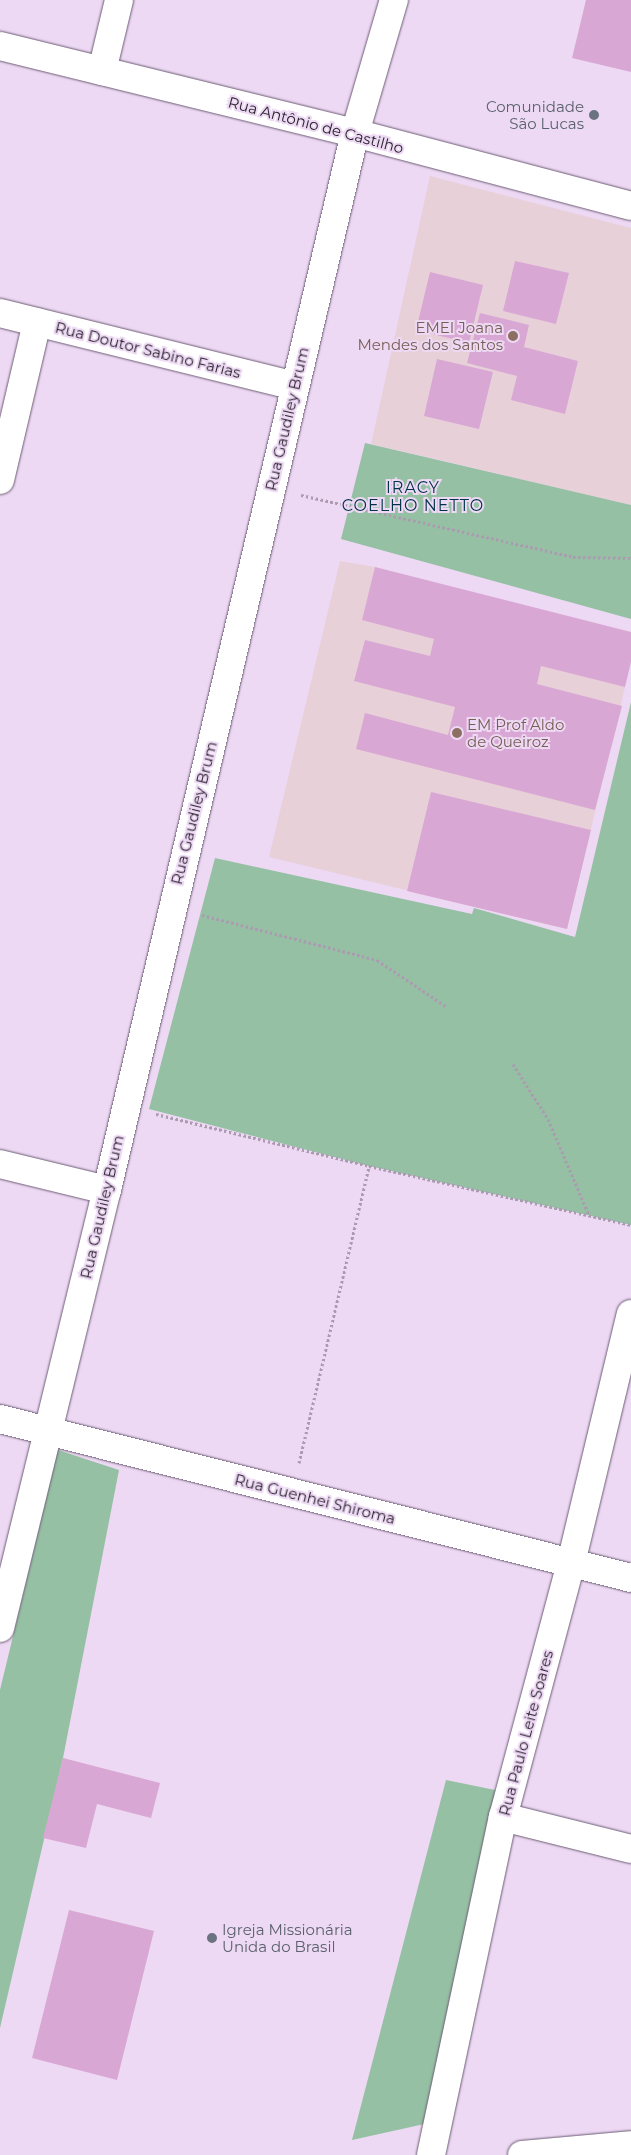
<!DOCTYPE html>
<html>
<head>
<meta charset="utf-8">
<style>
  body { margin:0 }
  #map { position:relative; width:631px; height:2155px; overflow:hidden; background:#edd9f4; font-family:Montserrat,sans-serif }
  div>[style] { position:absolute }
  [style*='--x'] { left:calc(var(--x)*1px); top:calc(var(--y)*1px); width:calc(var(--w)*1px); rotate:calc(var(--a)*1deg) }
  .education>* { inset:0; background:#e8d0d9 }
  .green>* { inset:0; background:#95c0a4 }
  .building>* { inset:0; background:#d9a7d4 }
  .path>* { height:3px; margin-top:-1.5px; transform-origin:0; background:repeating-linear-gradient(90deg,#ab9bb1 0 2.5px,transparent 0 5px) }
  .roads { filter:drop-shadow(0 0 1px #6d5c74) drop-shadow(0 0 1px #6d5c74) }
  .minor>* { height:28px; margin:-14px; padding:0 14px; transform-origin:14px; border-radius:14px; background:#fff }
  .secondary>* { height:28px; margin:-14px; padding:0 14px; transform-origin:14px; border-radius:14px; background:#fff }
  .dots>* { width:14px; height:14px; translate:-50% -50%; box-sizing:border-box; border:2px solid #edd9f4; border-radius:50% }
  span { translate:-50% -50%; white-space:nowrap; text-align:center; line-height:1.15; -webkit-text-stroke:4px #edd9f4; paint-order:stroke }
  .worship-label { font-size:15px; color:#5b616d }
  .right { translate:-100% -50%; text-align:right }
  .left { translate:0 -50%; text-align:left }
  .street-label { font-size:15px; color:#2b232d }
  .education-label { font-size:15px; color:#785e54 }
  .neighbourhood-label { font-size:16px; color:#013246; letter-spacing:1px }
</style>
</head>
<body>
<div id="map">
  <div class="education">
    <i style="clip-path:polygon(430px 176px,631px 228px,631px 505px,371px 444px)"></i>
    <i style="clip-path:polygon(340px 561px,375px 567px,625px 687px,567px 929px,269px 857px)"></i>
  </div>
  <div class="green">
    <i style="clip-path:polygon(365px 443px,631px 505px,631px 619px,341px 539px)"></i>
    <i style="clip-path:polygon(631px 702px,631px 1225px,369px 1166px,149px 1109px,215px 858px,472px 914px,474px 908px,575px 937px)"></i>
    <i style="clip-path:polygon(58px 1450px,119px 1470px,63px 1758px,0 2028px,0 1690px)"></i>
    <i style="clip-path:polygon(446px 1780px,500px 1791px,429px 2123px,352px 2140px)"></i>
  </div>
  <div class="building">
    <i style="clip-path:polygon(586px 0,631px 0,631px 72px,572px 58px)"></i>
    <i style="clip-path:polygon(515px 261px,569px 273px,556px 324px,503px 311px)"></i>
    <i style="clip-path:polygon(430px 272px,483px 285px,469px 343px,416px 330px)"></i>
    <i style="clip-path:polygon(480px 313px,529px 325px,524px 347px,578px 361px,565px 414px,511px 400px,517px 376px,467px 363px)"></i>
    <i style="clip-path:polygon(437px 359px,493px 372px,479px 429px,424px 416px)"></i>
    <i style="clip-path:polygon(375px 567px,631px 632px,631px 662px,625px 687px,541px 666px,537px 684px,622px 706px,595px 810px,356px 749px,365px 713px,448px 735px,455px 707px,354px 681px,365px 640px,430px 656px,434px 639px,362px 620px)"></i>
    <i style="clip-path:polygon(431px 792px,591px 830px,567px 929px,407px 891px)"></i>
    <i style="clip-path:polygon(63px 1758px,160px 1783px,151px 1818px,97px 1804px,86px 1848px,43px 1838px)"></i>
    <i style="clip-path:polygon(69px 1910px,154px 1931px,117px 2080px,32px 2058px)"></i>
  </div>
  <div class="path">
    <i style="--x:301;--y:495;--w:279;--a:12.8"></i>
    <i style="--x:573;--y:557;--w:58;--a:1"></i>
    <i style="--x:202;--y:915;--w:181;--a:14.4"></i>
    <i style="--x:377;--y:960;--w:84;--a:33.9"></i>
    <i style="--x:513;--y:1064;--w:65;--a:57.5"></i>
    <i style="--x:548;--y:1119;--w:104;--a:66.9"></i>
    <i style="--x:156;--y:1114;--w:219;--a:13.7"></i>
    <i style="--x:299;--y:1463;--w:305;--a:-76.7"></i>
    <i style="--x:369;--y:1166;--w:269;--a:12.7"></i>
  </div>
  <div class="roads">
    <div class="minor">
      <i style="--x:0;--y:46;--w:366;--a:13.8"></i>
      <i style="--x:355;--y:133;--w:285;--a:14.8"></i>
      <i style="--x:102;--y:71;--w:73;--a:-76.5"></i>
      <i style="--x:0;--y:313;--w:304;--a:13.9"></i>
      <i style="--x:0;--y:480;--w:162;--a:-76.8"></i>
      <i style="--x:0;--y:1164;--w:110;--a:13.7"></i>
      <i style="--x:0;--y:1419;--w:651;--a:14.14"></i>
      <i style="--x:0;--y:1628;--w:451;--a:-76.3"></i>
      <i style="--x:107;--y:1190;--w:1086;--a:-76.8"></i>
      <i style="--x:355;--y:133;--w:139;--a:-73.7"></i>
      <i style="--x:503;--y:1817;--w:132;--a:14"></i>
      <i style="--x:431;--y:2155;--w:346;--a:-78"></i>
      <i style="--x:503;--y:1817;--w:263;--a:-75"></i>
      <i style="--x:571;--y:1563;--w:256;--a:-76.5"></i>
    </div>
    <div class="secondary">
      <i style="--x:522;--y:2155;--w:109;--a:-5.2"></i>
    </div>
  </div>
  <div class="dots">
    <i style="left:594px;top:115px;background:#6b7280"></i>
    <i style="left:513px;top:336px;background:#8d6e63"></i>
    <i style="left:457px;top:733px;background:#8d6e63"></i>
    <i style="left:212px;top:1938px;background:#6b7280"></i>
  </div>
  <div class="worship-label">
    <span class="right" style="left:584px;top:115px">Comunidade<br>São Lucas</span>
    <span class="left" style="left:222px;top:1938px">Igreja Missionária<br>Unida do Brasil</span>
  </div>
  <div class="street-label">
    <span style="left:316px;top:125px;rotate:15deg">Rua Antônio de Castilho</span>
    <span style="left:148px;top:350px;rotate:14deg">Rua Doutor Sabino Farias</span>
    <span style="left:287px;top:419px;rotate:-77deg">Rua Gaudiley Brum</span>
    <span style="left:194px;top:813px;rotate:-76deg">Rua Gaudiley Brum</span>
    <span style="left:102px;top:1207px;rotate:-77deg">Rua Gaudiley Brum</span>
    <span style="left:315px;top:1499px;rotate:14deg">Rua Guenhei Shiroma</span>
    <span style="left:526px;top:1733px;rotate:-75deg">Rua Paulo Leite Soares</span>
  </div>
  <div class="education-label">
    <span class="right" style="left:503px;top:336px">EMEI Joana<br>Mendes dos Santos</span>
    <span class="left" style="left:467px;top:733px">EM Prof Aldo<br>de Queiroz</span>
  </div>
  <div class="neighbourhood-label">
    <span style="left:413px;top:497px">IRACY<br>COELHO NETTO</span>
  </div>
</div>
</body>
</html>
